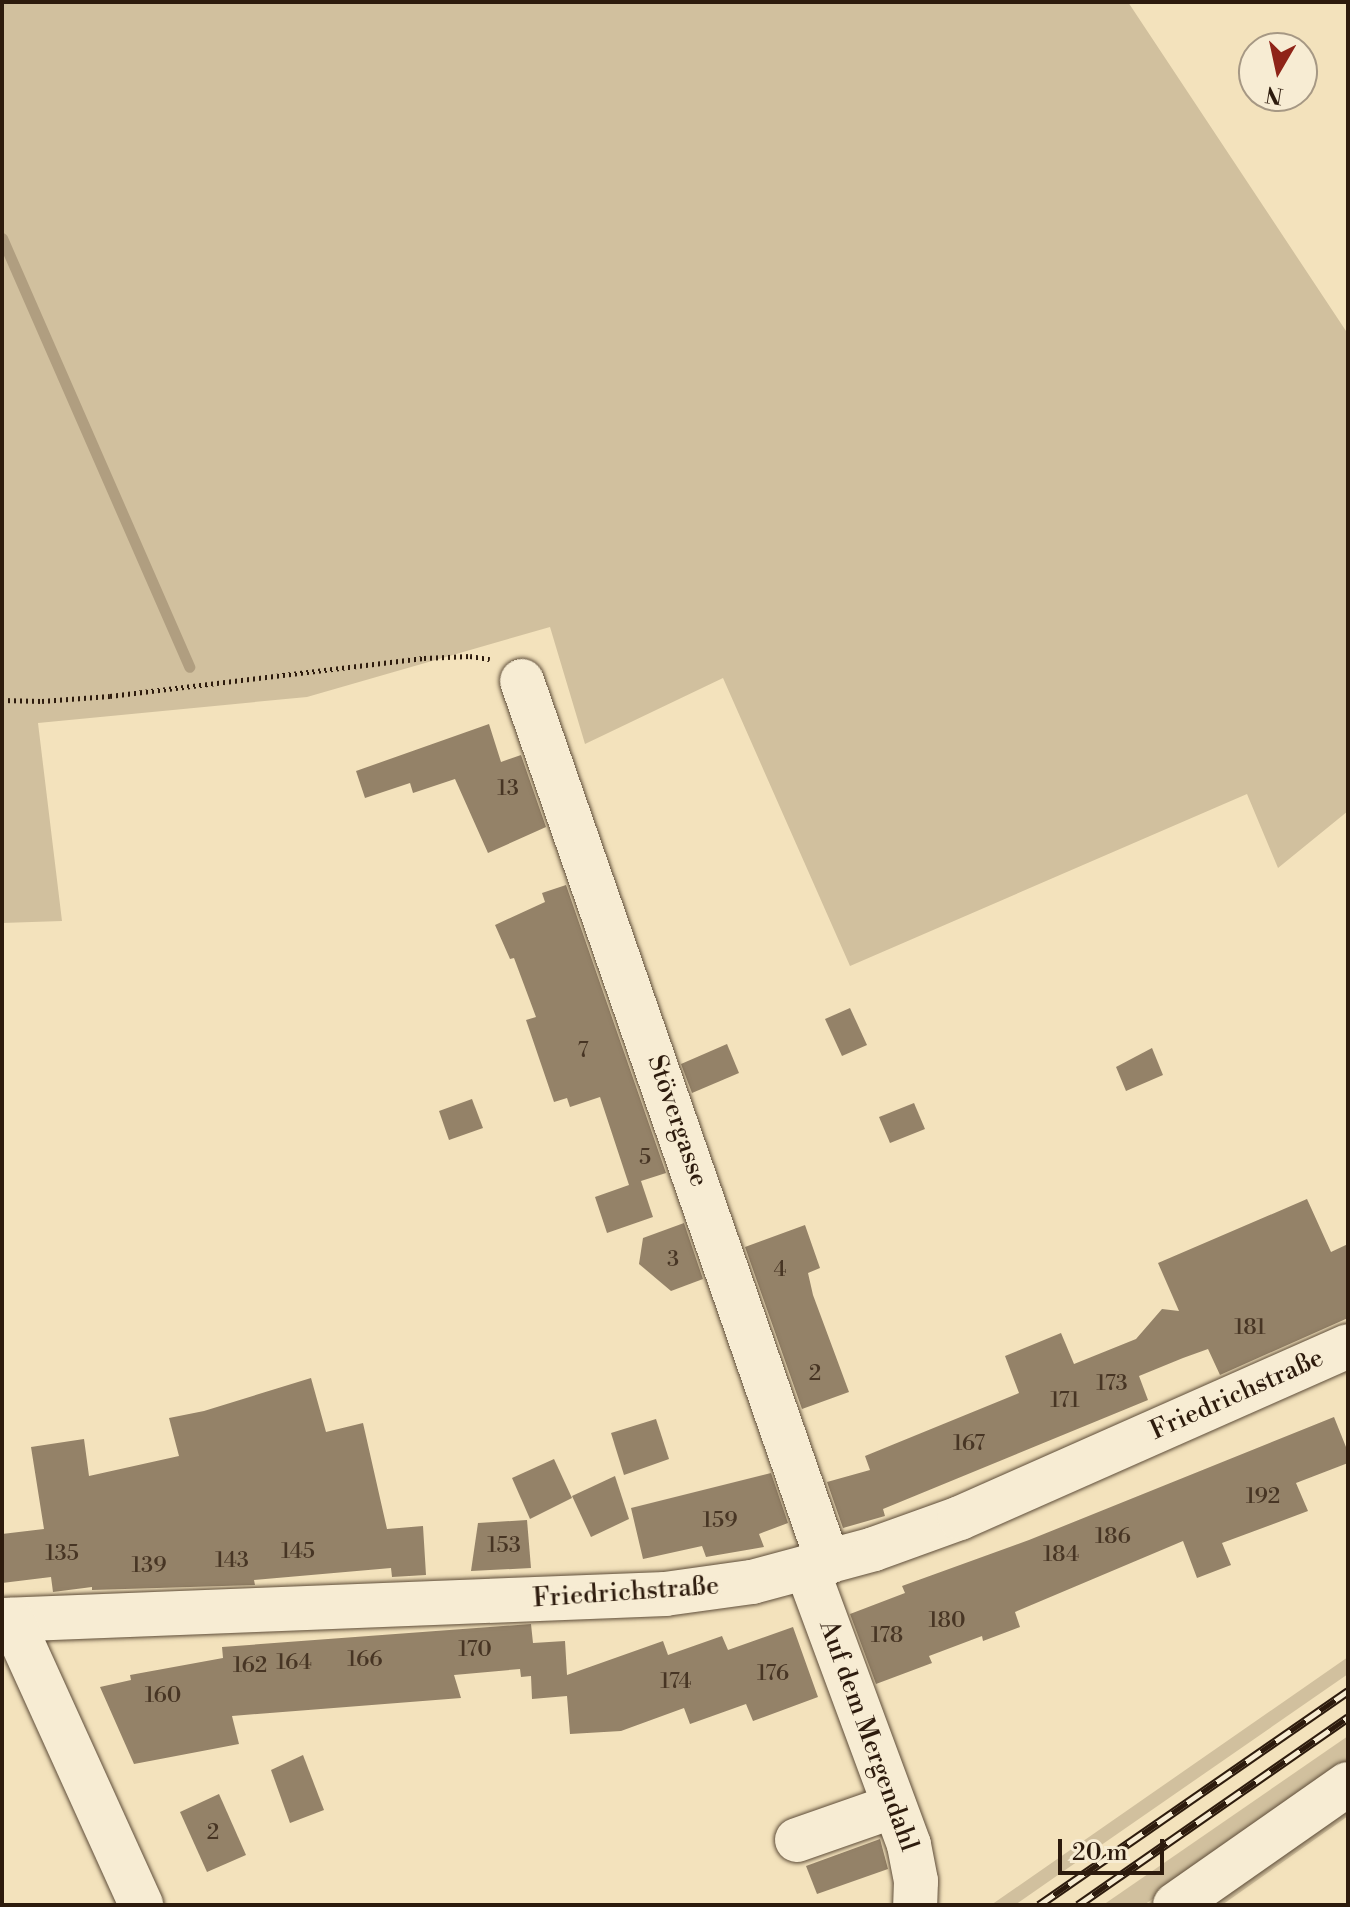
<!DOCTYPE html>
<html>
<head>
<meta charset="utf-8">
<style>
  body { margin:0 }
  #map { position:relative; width:1350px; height:1907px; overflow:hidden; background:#f3e2bc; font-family:"Libre Bodoni",serif }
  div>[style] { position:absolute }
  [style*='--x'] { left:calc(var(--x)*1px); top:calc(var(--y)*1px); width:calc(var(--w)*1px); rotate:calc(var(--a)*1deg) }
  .green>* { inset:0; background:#d1c09e }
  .stream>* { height:11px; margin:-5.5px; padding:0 5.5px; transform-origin:5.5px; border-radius:5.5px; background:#b09e80 }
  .building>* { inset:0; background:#948268 }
  .path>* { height:5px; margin-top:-2.5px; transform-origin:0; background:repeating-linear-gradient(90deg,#2d1b0d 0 2px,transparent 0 6px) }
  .roads { filter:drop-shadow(0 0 2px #5e4d39) drop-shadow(0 0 2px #5e4d39) }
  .minor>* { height:44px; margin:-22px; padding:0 22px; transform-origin:22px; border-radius:22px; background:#f7ecd3 }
  .rail>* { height:9px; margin-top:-4.5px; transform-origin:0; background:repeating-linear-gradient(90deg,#f7ecd3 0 18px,#2d1b0d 0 36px); box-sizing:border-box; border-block:2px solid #2d1b0d }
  span { translate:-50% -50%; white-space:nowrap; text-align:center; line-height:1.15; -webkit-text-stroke:6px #f7ecd3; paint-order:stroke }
  .number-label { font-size:22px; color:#473524 }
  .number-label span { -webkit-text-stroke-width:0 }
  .street-label { font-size:26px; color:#2d1b0d }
  .frame { position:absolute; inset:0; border:4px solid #2d1b0d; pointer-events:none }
  .north { position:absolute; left:1238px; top:32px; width:80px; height:80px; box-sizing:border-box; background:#f7ecd3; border:2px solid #a69884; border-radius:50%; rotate:189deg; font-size:22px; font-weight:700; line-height:32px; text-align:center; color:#2d1b0d }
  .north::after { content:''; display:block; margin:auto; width:28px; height:36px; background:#8f2418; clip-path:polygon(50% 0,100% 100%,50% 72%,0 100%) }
  .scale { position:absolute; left:1058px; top:1839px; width:106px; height:36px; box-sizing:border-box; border:4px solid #2d1b0d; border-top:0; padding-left:10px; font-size:24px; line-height:28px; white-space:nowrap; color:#2d1b0d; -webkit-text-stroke:6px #f7ecd3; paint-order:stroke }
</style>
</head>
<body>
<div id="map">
  <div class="green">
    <i style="clip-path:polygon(2px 2px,1128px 2px,1348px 334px,1348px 811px,1278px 868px,1247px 794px,850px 966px,723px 678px,585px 744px,550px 627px,307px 697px,38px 723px,62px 921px,2px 923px)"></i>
    <i style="clip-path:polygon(1348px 1657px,1348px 1674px,1058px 1875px,1015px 1905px,991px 1905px)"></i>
    <i style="clip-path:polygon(1348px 1736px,1348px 1761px,1144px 1905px,1103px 1905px)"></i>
    <i style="clip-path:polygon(1348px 1804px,1348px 1816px,1222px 1905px,1204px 1905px)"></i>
  </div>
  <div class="stream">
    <i style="--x:2;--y:238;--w:468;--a:66.4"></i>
  </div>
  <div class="building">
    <i style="clip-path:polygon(489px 724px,501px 762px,521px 755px,546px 827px,488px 853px,455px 779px,413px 793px,410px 783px,365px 798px,356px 771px)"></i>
    <i style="clip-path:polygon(566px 885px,666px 1173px,641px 1181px,653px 1217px,607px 1233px,595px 1197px,629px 1185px,600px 1097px,570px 1107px,567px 1098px,554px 1102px,526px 1020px,536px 1017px,514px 958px,510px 959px,495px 925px,545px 902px,542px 893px)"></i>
    <i style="clip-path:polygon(850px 1008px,867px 1045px,842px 1056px,825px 1019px)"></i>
    <i style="clip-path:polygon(727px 1044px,739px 1073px,692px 1093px,681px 1064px)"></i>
    <i style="clip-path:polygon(1152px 1048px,1163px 1075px,1126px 1091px,1116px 1067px)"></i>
    <i style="clip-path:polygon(472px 1099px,483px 1128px,449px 1140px,439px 1111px)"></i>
    <i style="clip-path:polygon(914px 1103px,925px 1129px,890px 1143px,879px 1117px)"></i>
    <i style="clip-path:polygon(1307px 1199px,1331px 1252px,1348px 1244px,1348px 1318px,1220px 1375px,1208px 1349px,1183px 1358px,1139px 1376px,1148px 1400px,883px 1509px,885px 1516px,843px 1528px,827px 1482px,870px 1470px,865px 1456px,1019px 1393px,1005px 1356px,1061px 1333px,1074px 1364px,1136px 1339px,1162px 1309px,1179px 1311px,1158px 1263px)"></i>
    <i style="clip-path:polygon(684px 1223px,703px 1279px,671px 1291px,639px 1264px,643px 1238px)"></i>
    <i style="clip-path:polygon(805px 1225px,820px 1268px,808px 1273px,813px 1295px,849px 1392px,802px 1409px,745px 1247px)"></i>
    <i style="clip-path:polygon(311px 1378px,326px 1432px,363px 1423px,387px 1529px,423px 1526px,426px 1575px,392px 1577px,391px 1568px,254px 1580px,255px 1585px,92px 1590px,92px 1587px,53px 1592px,51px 1577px,2px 1583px,2px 1534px,44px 1529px,31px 1447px,84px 1439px,89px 1476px,179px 1456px,169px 1418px,204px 1411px)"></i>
    <i style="clip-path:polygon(1334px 1417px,1348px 1452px,1348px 1463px,1296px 1483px,1308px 1511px,1222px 1543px,1231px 1565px,1197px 1578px,1183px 1541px,1015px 1612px,1020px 1627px,983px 1641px,982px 1636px,929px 1656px,932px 1663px,876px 1684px,850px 1614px,905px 1593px,902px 1586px,1029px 1540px)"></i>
    <i style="clip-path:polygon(656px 1419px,669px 1459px,624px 1475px,611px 1433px)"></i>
    <i style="clip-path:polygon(554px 1459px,572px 1498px,530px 1519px,512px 1478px)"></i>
    <i style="clip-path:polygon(771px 1473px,788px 1523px,759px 1534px,764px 1547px,706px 1557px,702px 1546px,643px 1559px,631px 1508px)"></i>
    <i style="clip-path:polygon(615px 1476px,629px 1519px,591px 1537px,572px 1496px)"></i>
    <i style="clip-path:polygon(527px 1520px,531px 1568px,471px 1571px,478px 1523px)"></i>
    <i style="clip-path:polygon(531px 1624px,533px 1643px,565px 1641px,567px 1675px,663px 1641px,668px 1655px,722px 1636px,728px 1650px,793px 1627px,818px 1697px,753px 1721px,746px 1704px,690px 1724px,684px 1708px,621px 1731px,570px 1734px,567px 1696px,532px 1699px,531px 1676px,521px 1677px,520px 1669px,454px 1675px,461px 1698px,232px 1716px,239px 1744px,134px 1764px,100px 1687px,131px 1680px,130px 1675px,223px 1658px,222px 1647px)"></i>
    <i style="clip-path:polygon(303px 1755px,324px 1810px,290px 1823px,271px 1770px)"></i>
    <i style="clip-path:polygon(219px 1794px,246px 1855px,207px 1872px,180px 1812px)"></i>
    <i style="clip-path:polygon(880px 1839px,888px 1869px,817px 1894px,806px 1866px)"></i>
  </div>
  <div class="path">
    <i style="--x:2;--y:700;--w:40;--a:1.4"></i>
    <i style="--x:42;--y:701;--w:68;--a:-4.2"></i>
    <i style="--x:110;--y:696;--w:316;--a:-6.9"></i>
    <i style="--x:424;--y:658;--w:46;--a:-2.5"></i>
    <i style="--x:470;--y:656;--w:20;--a:9"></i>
  </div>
  <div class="roads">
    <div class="minor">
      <i style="--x:522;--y:681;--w:933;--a:70.85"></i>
      <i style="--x:807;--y:1569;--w:294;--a:69.7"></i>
      <i style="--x:909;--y:1845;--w:37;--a:79"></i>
      <i style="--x:916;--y:1881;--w:24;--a:92"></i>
      <i style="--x:2;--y:1620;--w:664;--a:-2.25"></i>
      <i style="--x:665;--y:1594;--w:88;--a:-7.9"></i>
      <i style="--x:752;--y:1582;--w:126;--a:-15.1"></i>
      <i style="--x:874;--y:1549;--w:91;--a:-19.8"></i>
      <i style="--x:960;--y:1518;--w:424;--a:-23.9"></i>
      <i style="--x:12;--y:1620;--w:313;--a:65.6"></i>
      <i style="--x:797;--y:1840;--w:103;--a:-19.3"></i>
      <i style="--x:1175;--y:1905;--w:211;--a:-35"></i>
    </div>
  </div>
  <div class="rail">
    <i style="--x:1039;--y:1905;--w:376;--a:-34.7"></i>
    <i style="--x:1078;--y:1905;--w:329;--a:-34.8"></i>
  </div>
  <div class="number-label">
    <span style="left:508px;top:789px">13</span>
    <span style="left:583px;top:1051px">7</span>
    <span style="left:645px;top:1158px">5</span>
    <span style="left:673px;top:1260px">3</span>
    <span style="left:780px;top:1270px">4</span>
    <span style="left:1250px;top:1328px">181</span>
    <span style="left:815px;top:1374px">2</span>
    <span style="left:1112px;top:1384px">173</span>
    <span style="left:1065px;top:1401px">171</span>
    <span style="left:969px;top:1444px">167</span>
    <span style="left:1263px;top:1497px">192</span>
    <span style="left:720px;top:1521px">159</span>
    <span style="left:1113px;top:1537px">186</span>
    <span style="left:504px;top:1546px">153</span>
    <span style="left:298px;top:1552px">145</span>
    <span style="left:62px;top:1554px">135</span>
    <span style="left:1061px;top:1555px">184</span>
    <span style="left:232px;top:1561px">143</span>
    <span style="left:149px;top:1566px">139</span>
    <span style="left:947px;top:1621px">180</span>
    <span style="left:887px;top:1636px">178</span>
    <span style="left:475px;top:1650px">170</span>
    <span style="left:365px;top:1660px">166</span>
    <span style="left:294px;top:1663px">164</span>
    <span style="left:250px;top:1666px">162</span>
    <span style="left:773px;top:1674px">176</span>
    <span style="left:676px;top:1682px">174</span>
    <span style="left:163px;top:1696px">160</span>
    <span style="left:213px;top:1833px">2</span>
  </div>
  <div class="street-label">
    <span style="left:677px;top:1121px;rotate:71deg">Stövergasse</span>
    <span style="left:1237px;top:1395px;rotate:-24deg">Friedrichstraße</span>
    <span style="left:626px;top:1593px;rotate:-4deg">Friedrichstraße</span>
    <span style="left:868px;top:1736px;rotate:70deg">Auf dem Mergendahl</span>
  </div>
  <div class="frame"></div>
  <div class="north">N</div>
  <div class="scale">20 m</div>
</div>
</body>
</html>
